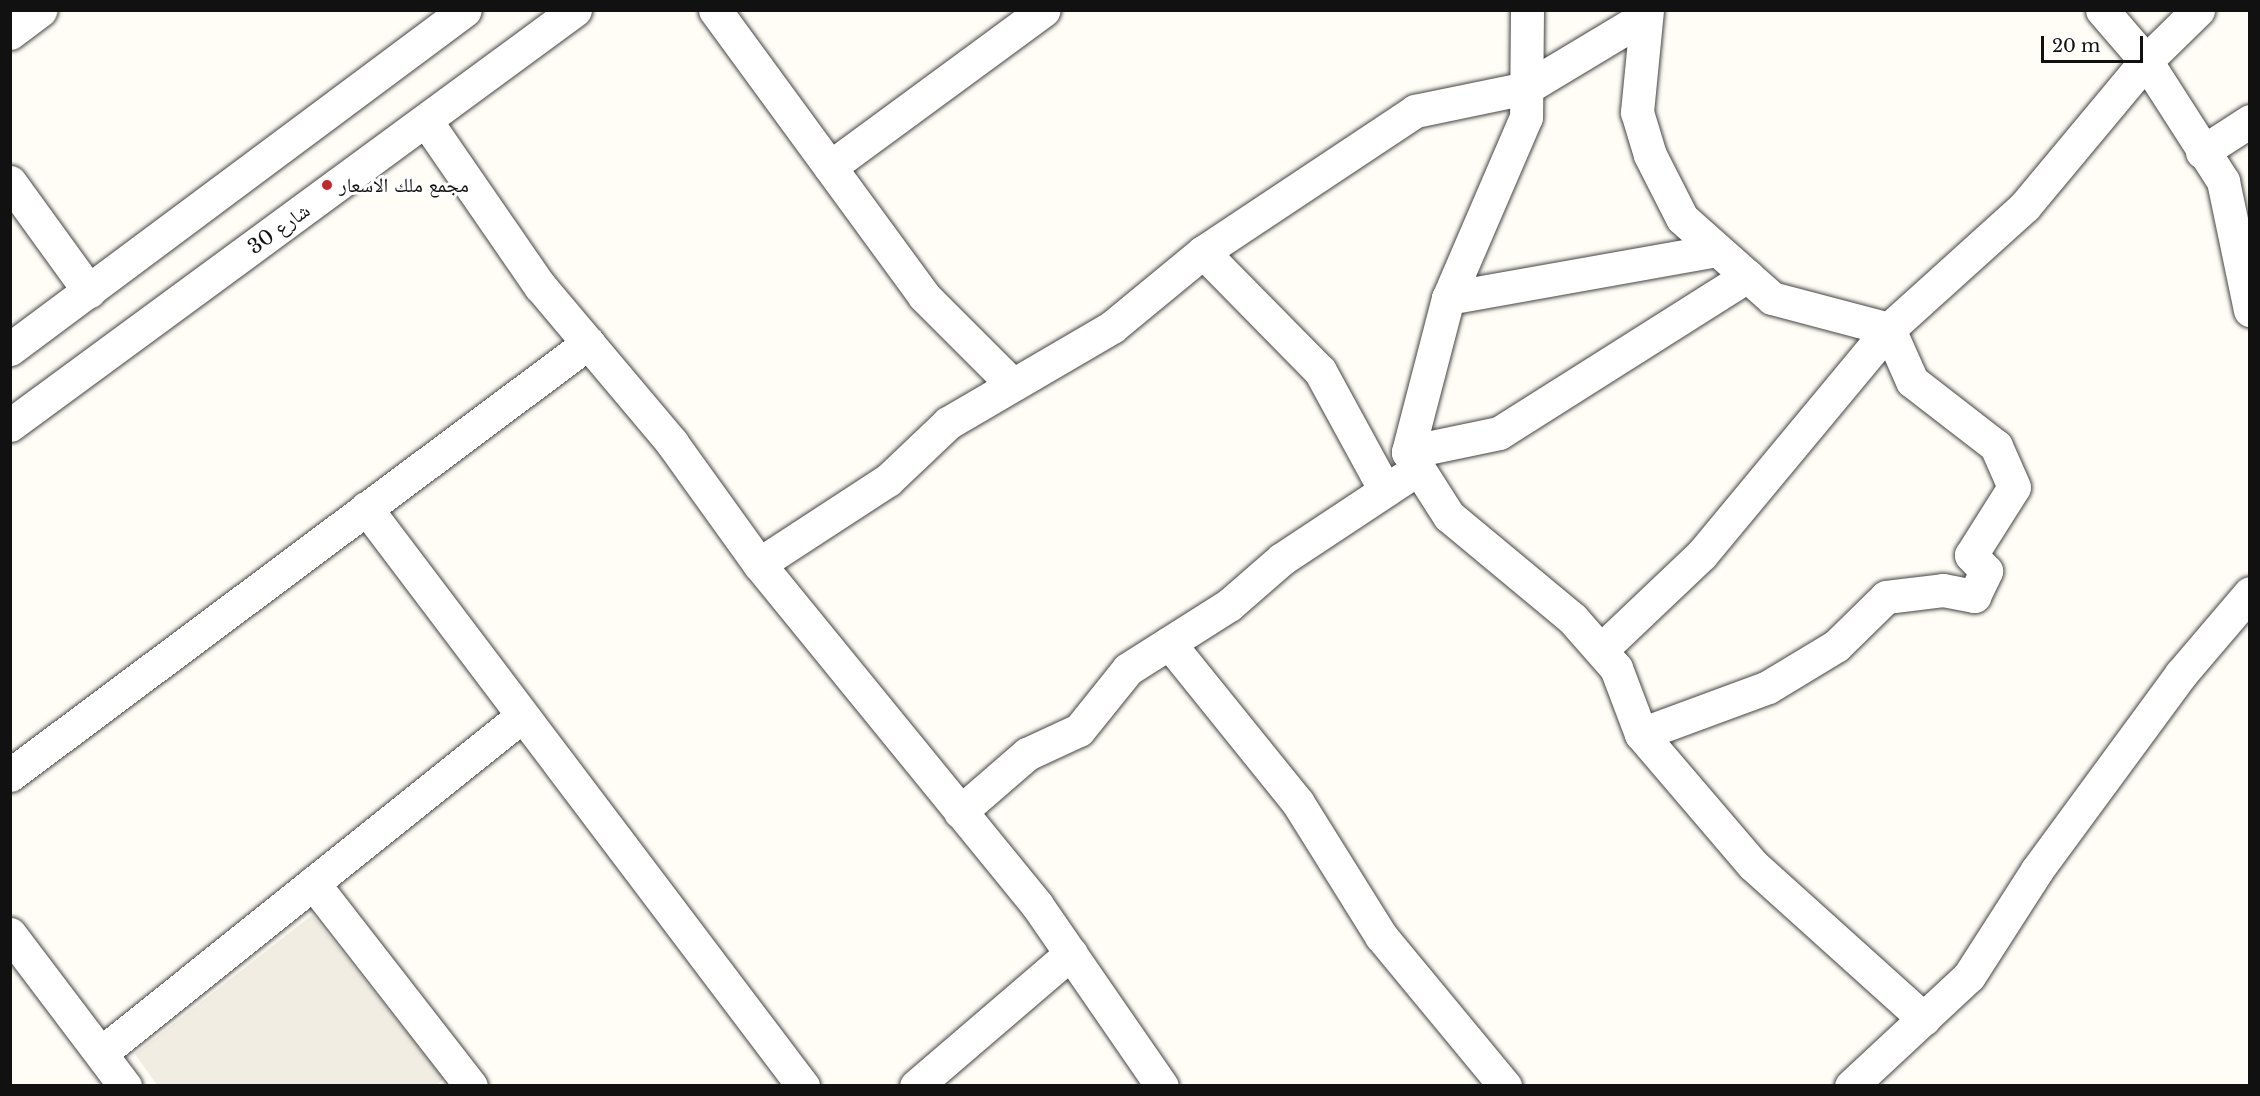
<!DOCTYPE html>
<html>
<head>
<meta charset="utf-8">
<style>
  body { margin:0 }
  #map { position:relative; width:2260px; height:1096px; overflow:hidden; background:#fffdf5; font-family:"Libre Baskerville","Noto Naskh Arabic",serif }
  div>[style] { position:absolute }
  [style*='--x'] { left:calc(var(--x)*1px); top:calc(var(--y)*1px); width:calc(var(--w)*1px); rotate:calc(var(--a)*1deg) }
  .plaza>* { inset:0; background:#f1ede2 }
  .roads { filter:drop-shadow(0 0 2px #444) drop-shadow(0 0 2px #444) }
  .minor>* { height:33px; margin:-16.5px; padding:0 16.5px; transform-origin:16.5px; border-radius:16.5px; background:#fff }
  .tertiary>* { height:33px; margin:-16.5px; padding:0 16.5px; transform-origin:16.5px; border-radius:16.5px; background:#fff }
  .dots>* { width:16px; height:16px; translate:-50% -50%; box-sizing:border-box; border:3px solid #fff; border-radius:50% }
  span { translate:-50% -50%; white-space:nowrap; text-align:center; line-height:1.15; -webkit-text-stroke:6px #fff; paint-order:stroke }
  .poi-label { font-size:20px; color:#111 }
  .left { translate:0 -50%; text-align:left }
  .street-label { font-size:20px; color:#111 }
  .frame { position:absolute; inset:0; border:12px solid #111; pointer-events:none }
  .scale { position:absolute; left:2041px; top:36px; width:102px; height:27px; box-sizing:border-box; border:3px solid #111; border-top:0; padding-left:8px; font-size:18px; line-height:21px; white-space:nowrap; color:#111; -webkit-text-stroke:4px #fff; paint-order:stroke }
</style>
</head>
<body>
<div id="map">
  <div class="plaza">
    <i style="clip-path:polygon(312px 915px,444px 1079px,435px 1086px,157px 1085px,135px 1054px)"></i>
  </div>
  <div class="roads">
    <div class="minor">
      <i style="--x:715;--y:10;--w:354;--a:53.8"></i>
      <i style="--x:924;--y:296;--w:124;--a:45"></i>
      <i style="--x:1527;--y:10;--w:107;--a:90.5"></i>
      <i style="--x:1526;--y:117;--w:197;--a:113.3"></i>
      <i style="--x:1448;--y:298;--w:159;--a:104.6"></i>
      <i style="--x:1408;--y:452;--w:76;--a:57.4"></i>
      <i style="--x:1449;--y:516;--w:160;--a:39.7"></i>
      <i style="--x:1572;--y:618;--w:67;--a:48.7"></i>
      <i style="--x:1616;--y:668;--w:71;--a:69.3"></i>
      <i style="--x:1641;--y:734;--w:172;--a:49.5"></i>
      <i style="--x:1753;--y:865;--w:230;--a:42"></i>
      <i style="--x:2102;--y:10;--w:67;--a:49.2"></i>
      <i style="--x:2146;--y:61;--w:143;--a:57.3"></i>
      <i style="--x:2223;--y:181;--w:132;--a:78.2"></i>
      <i style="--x:10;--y:33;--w:38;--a:-37"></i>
      <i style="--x:426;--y:121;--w:201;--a:55.4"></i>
      <i style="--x:540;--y:286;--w:205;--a:49.9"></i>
      <i style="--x:672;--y:443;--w:149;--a:54.3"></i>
      <i style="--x:759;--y:564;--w:440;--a:50.8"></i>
      <i style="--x:1037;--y:905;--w:220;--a:55.4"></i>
      <i style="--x:2202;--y:152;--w:57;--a:-32.9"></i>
      <i style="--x:830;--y:167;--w:265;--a:-36.3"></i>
      <i style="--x:10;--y:182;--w:135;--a:54.1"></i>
      <i style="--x:1203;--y:252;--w:255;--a:-33.6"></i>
      <i style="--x:1415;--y:111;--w:113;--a:-11.7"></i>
      <i style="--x:1526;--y:88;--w:140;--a:-31"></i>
      <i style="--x:1448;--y:298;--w:273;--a:-10.1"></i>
      <i style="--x:1408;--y:452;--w:93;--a:-11.8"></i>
      <i style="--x:1499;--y:433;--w:294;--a:-32.3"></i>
      <i style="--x:366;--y:508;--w:725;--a:52.91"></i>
      <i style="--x:759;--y:564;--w:154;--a:-33.1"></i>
      <i style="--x:888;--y:480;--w:83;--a:-43.5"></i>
      <i style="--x:948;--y:423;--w:190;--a:-30.3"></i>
      <i style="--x:1112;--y:327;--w:118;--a:-39.5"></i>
      <i style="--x:1203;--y:252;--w:167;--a:45.5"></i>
      <i style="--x:1320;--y:371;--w:136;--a:61.4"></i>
      <i style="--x:1169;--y:643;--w:206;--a:51.1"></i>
      <i style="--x:1298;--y:803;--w:157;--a:58"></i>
      <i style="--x:1381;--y:936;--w:195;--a:50.4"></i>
      <i style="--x:1601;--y:650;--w:139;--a:-43.5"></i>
      <i style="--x:1702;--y:554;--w:293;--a:-50.3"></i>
      <i style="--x:1889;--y:329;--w:183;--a:-42.1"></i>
      <i style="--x:2025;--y:206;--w:189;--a:-50.2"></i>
      <i style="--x:2146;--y:61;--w:73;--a:-44.4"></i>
      <i style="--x:1641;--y:734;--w:135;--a:-20.3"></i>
      <i style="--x:1768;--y:687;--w:79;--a:-31.1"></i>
      <i style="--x:1836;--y:646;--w:70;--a:-44.4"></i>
      <i style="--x:1886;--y:597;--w:57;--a:-7"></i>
      <i style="--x:1943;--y:590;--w:32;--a:11"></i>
      <i style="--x:1974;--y:596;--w:28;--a:-64"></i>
      <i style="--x:1986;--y:571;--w:22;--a:-133"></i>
      <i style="--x:1971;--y:555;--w:80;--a:-57.7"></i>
      <i style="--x:2014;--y:487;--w:45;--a:-113.7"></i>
      <i style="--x:1996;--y:446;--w:106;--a:-142.3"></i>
      <i style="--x:1912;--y:381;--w:57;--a:-113.9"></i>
      <i style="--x:1889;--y:329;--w:121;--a:-165.2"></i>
      <i style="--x:1772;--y:298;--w:120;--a:-138.4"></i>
      <i style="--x:1682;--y:218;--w:71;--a:-116.9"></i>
      <i style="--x:1650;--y:155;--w:45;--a:-106.8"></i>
      <i style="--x:1637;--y:112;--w:102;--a:-84.4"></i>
      <i style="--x:10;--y:775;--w:722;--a:-36.77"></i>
      <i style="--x:960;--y:812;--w:89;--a:-40.9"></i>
      <i style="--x:1027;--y:754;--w:57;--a:-24.8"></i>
      <i style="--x:1079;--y:730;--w:78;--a:-51.2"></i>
      <i style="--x:1128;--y:669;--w:120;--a:-32.4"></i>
      <i style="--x:1229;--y:605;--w:70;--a:-41"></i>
      <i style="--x:1282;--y:559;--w:145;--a:-33.5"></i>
      <i style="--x:313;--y:883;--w:257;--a:52.1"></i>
      <i style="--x:10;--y:934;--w:191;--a:52.9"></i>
      <i style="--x:101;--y:1053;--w:539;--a:-38.68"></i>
      <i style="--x:916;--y:1086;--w:204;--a:-40.6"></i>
      <i style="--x:1851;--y:1086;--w:161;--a:-43"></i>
      <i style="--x:1969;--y:976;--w:126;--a:-57.3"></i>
      <i style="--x:2037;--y:870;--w:243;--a:-53.7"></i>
      <i style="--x:2181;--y:674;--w:106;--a:-49.6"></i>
    </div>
    <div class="tertiary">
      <i style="--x:10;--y:349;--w:567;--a:-36.69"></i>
      <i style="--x:10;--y:425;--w:701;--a:-36.3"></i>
    </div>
  </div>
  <div class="dots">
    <i style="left:327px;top:185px;background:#c4262e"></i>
  </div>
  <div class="poi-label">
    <span class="left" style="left:339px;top:185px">مجمع ملك الاسعار</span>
  </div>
  <div class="street-label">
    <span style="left:279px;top:229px;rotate:-36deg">شارع 30</span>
  </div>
  <div class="frame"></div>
  <div class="scale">20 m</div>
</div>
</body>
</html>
